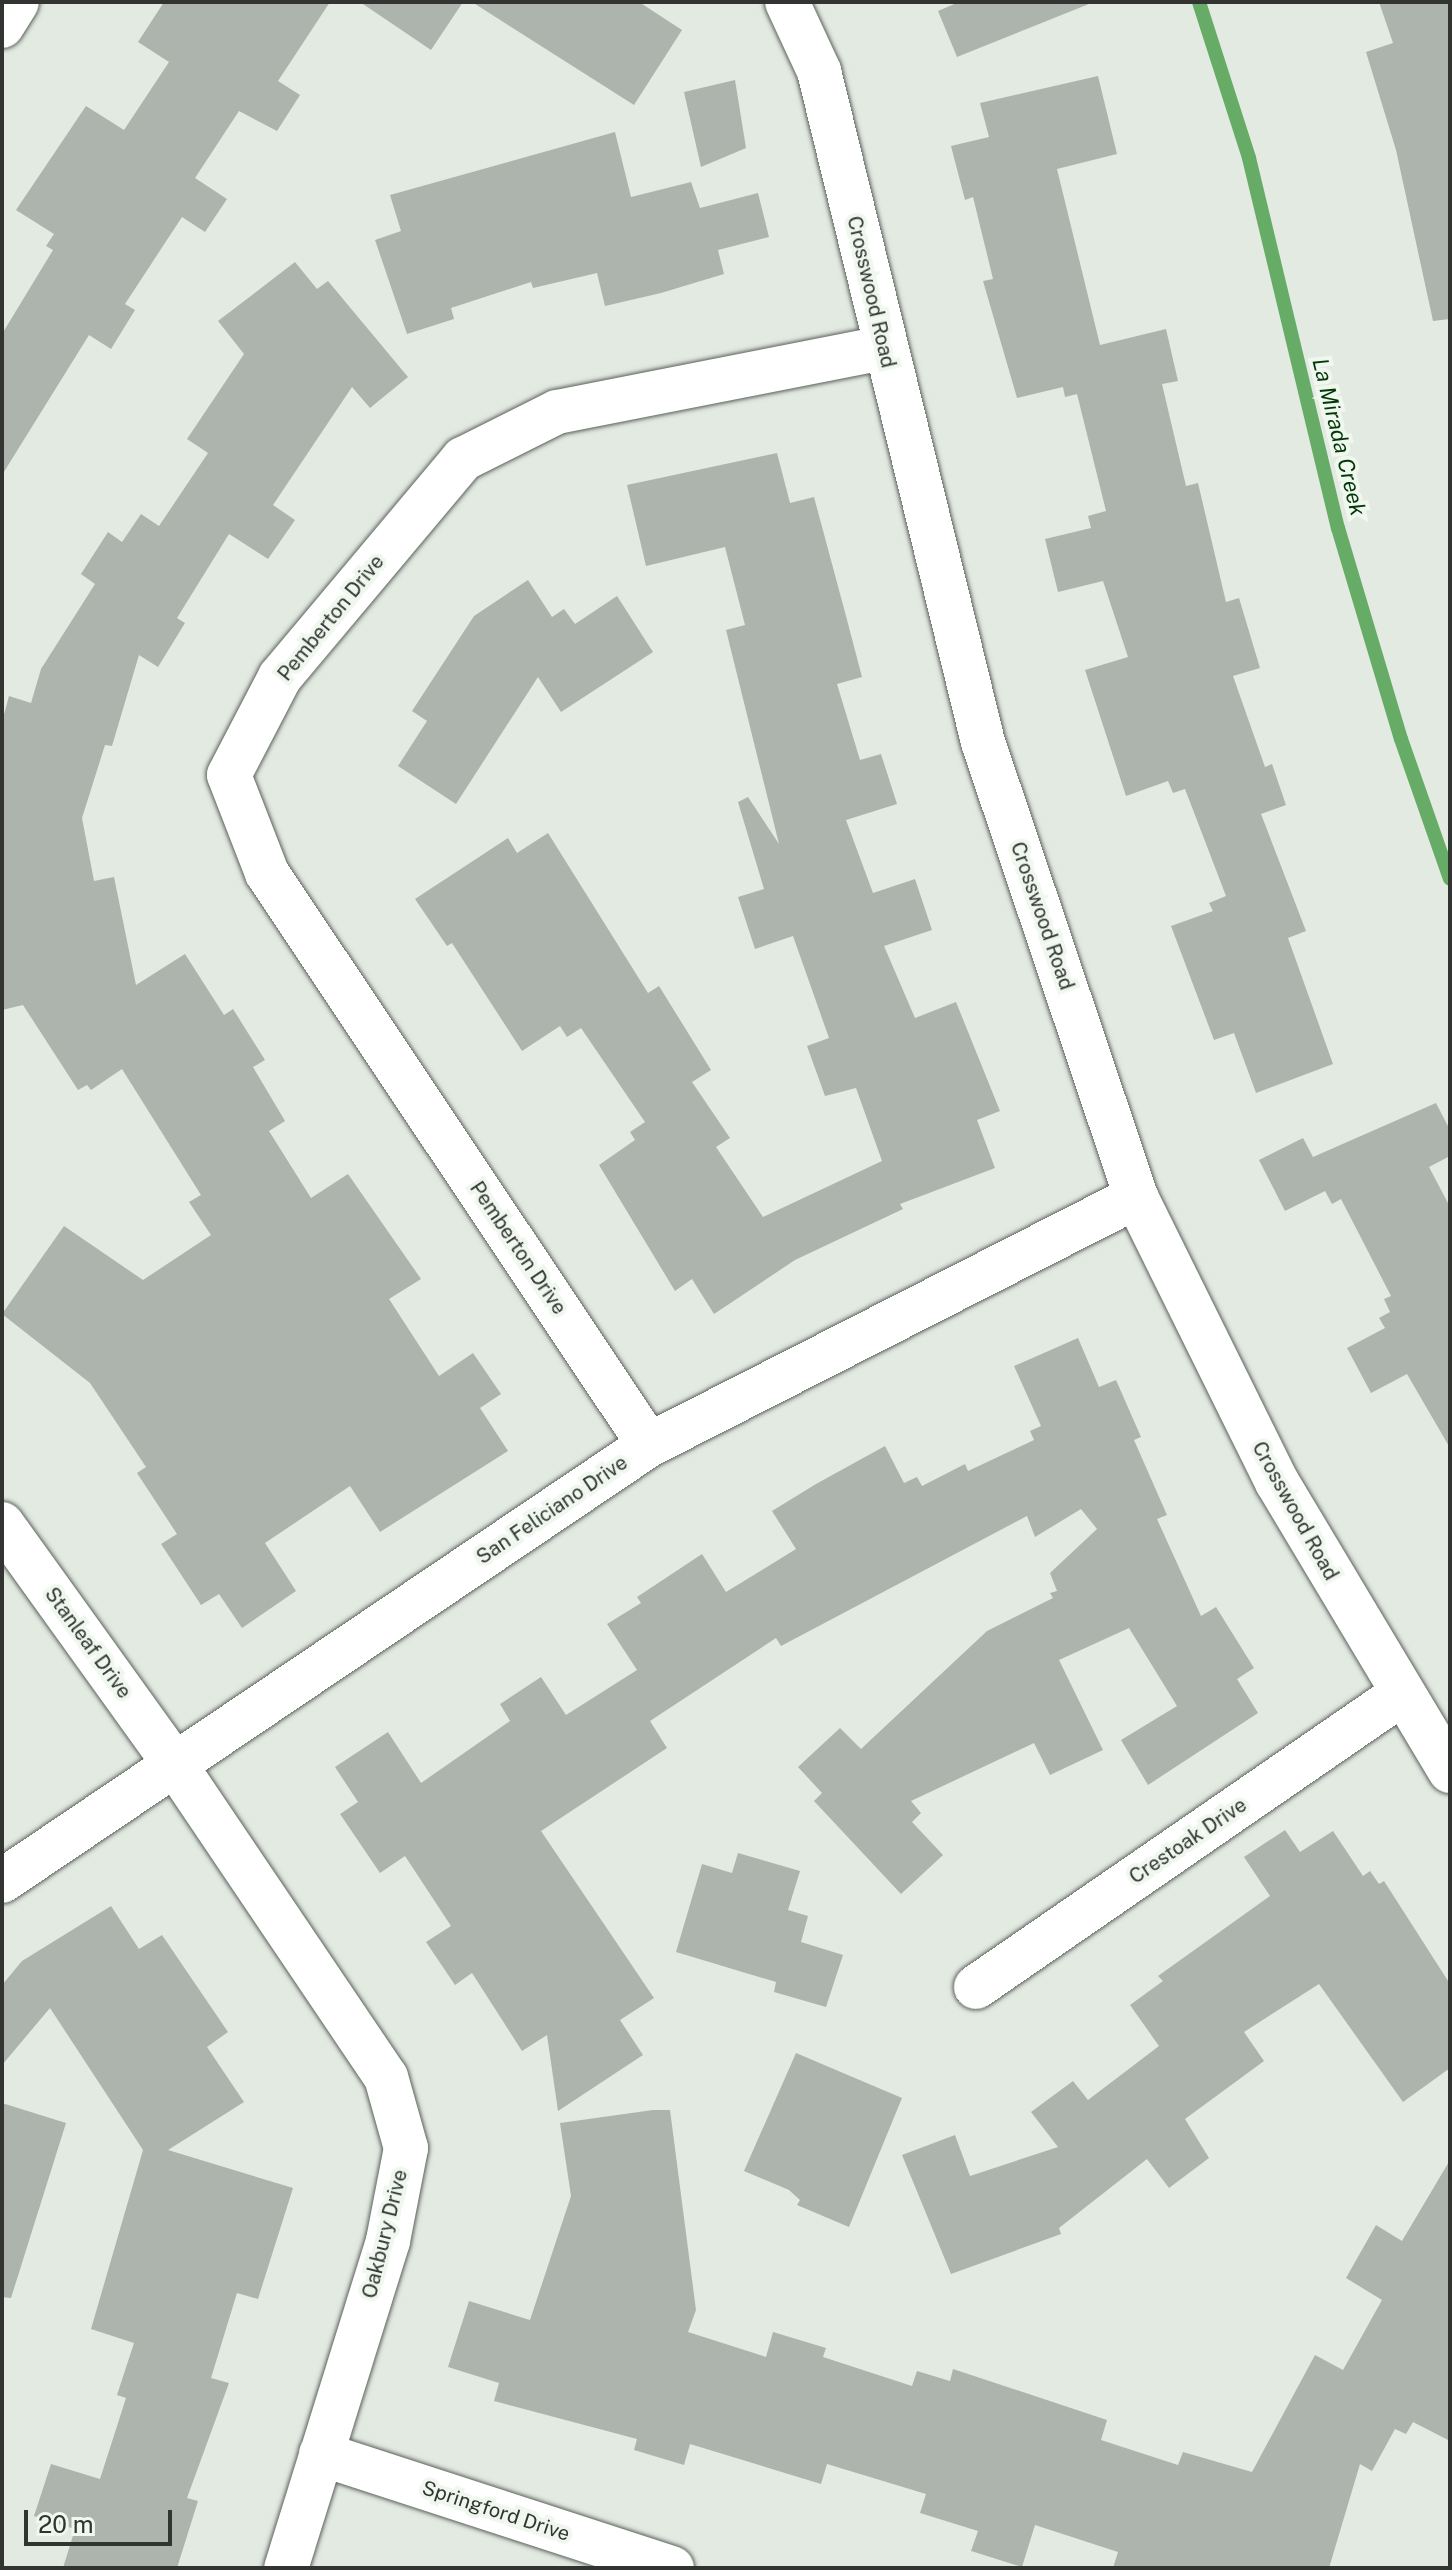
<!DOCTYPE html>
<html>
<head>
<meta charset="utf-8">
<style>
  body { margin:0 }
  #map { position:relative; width:1452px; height:2570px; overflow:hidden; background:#e2eae2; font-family:"Public Sans",sans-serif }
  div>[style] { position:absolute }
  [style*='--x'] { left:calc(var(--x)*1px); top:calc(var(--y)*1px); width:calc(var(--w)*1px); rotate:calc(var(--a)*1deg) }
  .stream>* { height:14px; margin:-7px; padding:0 7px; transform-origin:7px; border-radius:7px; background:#66ab66 }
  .building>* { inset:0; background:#adb4ad }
  .roads { filter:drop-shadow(0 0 2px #5b625b) drop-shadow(0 0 2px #5b625b) }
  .minor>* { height:44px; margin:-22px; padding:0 22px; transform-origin:22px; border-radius:22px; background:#fff }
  span { translate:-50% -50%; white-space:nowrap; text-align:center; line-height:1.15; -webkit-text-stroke:8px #eff7ef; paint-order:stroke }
  .street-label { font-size:20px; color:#313431 }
  .water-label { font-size:22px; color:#033708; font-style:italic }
  .frame { position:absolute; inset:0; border:4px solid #313431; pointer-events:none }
  .scale { position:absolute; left:24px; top:2510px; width:148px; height:36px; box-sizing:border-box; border:4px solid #313431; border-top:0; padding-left:10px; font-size:24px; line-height:28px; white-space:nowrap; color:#313431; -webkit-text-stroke:6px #eff7ef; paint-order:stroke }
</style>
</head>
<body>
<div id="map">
  <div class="stream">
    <i style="--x:1199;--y:2;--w:164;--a:72.2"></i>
    <i style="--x:1249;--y:158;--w:381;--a:76.5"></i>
    <i style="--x:1338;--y:528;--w:220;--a:73.4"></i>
    <i style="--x:1401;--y:739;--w:148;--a:70.7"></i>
  </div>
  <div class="building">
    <i style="clip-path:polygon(164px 2px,330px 2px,278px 81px,300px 95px,277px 131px,239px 111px,195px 178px,227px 199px,205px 232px,182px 217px,125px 304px,135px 310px,111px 349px,89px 335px,2px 475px,2px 334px,53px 250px,46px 246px,54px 234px,16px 210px,86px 106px,124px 130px,169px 62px,138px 42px)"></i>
    <i style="clip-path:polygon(360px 2px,463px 2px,431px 50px)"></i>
    <i style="clip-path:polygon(472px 2px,639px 2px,682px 30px,634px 105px)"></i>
    <i style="clip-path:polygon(959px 2px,1089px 2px,1089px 4px,957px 57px,938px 11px)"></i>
    <i style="clip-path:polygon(1379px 2px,1450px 2px,1450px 319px,1433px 321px,1396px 150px,1366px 52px,1393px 43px)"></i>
    <i style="clip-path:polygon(1098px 76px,1117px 154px,1057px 169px,1100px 345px,1166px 329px,1178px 381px,1162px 384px,1186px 486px,1198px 483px,1226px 602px,1239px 598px,1260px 668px,1233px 676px,1265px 767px,1272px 764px,1286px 805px,1261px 814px,1306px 931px,1288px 938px,1333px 1064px,1256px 1093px,1234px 1033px,1214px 1040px,1171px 926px,1213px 911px,1209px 903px,1226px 896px,1185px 789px,1173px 793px,1168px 781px,1126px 796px,1085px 670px,1128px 657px,1103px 581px,1058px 592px,1045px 539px,1091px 528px,1088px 516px,1106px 511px,1077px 394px,1065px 397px,1063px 387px,1017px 398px,983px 281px,993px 279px,973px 197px,965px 200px,951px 146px,989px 137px,980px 103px)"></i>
    <i style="clip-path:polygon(735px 80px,746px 148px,701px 167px,684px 92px)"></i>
    <i style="clip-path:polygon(615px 132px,631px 197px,691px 182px,700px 208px,758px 193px,769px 237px,718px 250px,724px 274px,661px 293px,605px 306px,597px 273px,533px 288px,531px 282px,451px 308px,454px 319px,407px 334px,375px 240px,401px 231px,390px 195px)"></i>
    <i style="clip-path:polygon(295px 262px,317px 289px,328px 281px,408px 377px,370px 408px,352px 387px,273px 505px,295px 520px,268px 559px,229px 534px,177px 618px,185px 623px,158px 667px,139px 655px,112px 746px,105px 745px,82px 818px,94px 881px,114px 877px,136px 985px,185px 954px,224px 1015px,233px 1009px,265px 1060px,253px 1067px,285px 1121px,269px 1131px,311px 1198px,348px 1174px,421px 1279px,389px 1299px,439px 1376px,473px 1353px,501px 1394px,480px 1408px,508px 1451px,380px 1532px,350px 1486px,265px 1543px,296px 1591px,242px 1628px,219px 1594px,201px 1605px,161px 1544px,177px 1534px,137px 1473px,146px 1467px,90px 1383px,2px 1314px,64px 1226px,143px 1280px,211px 1235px,189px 1202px,201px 1195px,122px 1069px,91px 1090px,87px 1085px,78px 1090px,23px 1005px,2px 1010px,2px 722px,9px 696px,31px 703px,41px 669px,95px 584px,81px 574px,108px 532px,122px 542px,141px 514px,159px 526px,208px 453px,187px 439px,244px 354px,218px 321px)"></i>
    <i style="clip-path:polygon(777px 453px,790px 503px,814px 497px,846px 616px,862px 677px,837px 684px,860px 760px,881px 754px,897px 804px,846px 820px,873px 893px,915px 879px,932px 930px,884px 946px,915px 1018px,956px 1002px,1000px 1111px,977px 1120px,995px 1168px,900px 1204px,903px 1209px,795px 1260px,714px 1314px,692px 1279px,675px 1291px,599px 1165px,635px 1140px,630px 1132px,645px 1122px,581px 1028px,567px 1037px,560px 1026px,522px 1051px,452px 943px,447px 946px,415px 899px,508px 838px,517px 853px,548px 833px,648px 993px,659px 986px,711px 1070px,692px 1082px,730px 1138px,716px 1147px,763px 1217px,882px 1161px,856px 1088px,825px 1096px,807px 1046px,829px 1038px,793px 936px,755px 949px,738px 897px,764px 889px,738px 802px,748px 797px,779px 844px,726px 630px,745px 625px,725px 547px,646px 566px,627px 485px)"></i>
    <i style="clip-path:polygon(528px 580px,552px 617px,564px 609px,575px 624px,617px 596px,653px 652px,561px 712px,538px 677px,456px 804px,398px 766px,427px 721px,412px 711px,474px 616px)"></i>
    <i style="clip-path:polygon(1436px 1103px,1450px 1130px,1450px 1156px,1429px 1167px,1450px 1207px,1450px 1448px,1407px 1374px,1371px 1393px,1347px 1348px,1385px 1328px,1379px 1318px,1390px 1312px,1384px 1299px,1391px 1296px,1341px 1199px,1332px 1204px,1325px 1191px,1285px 1211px,1259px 1160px,1303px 1138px,1313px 1157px)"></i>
    <i style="clip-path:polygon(1078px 1338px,1099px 1387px,1116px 1380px,1141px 1437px,1134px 1440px,1167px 1515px,1157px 1519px,1201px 1616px,1216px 1607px,1254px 1668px,1237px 1679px,1258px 1713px,1148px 1785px,1121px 1740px,1177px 1706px,1129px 1628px,1059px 1660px,1103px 1750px,1050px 1775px,1034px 1743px,911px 1801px,921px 1813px,912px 1822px,943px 1855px,901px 1894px,814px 1801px,822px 1793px,798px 1767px,840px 1728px,861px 1749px,987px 1631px,1053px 1598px,1050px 1593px,1057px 1591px,1050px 1573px,1097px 1529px,1081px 1509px,1035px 1537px,1027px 1516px,781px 1646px,776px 1638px,650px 1721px,667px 1748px,541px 1831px,654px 1998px,620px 2020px,643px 2055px,558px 2111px,547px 2035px,522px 2051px,472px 1973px,455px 1985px,426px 1942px,451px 1926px,405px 1856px,380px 1873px,340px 1814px,358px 1802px,335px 1767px,388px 1732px,421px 1783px,510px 1721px,500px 1704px,541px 1677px,566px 1715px,637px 1670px,607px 1624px,641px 1603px,637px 1597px,702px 1554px,726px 1592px,796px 1549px,772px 1511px,816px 1484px,885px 1446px,904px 1483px,917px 1477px,922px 1486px,965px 1464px,968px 1471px,1034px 1440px,1030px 1431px,1041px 1426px,1014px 1366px)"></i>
    <i style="clip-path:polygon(1285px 1830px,1300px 1852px,1333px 1831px,1363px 1876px,1370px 1871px,1379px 1884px,1384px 1881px,1450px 1984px,1450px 2068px,1403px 2102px,1319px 1984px,1244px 2032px,1264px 2061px,1185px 2119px,1209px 2158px,1169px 2188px,1147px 2159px,1059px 2228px,1061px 2234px,951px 2274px,902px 2155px,955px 2135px,970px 2176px,1058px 2147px,1031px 2112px,1073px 2081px,1088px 2100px,1159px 2046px,1130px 2005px,1163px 1981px,1158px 1976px,1270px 1896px,1244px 1857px)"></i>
    <i style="clip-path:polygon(738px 1853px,800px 1871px,788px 1910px,808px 1916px,801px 1942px,843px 1955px,826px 2007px,774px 1992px,776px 1982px,676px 1952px,702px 1864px,732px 1873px)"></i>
    <i style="clip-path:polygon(111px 1906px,139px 1949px,162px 1935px,228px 2032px,207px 2047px,244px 2102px,168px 2150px,293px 2188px,258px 2299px,237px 2293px,211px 2378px,229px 2383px,187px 2498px,198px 2501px,177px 2568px,63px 2568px,75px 2529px,34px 2516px,51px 2464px,100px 2479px,126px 2398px,117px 2395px,134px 2343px,91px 2329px,143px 2150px,50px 2008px,2px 2065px,2px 1985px,22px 1961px)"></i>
    <i style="clip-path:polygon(796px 2053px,902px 2098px,849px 2227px,797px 2205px,800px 2200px,789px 2190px,744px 2171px)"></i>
    <i style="clip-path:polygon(2px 2103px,66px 2123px,11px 2298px,2px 2297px)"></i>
    <i style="clip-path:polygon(653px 2110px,670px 2110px,696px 2310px,688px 2332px,766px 2357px,773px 2332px,826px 2348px,823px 2357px,912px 2386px,917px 2371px,950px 2381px,953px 2369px,1107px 2420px,1101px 2440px,1178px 2465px,1183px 2452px,1252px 2472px,1315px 2355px,1343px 2370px,1382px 2300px,1346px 2278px,1376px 2225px,1402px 2241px,1450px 2160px,1450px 2441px,1413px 2422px,1406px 2434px,1395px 2429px,1372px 2471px,1360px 2464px,1329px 2568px,1113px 2568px,1118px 2552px,1035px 2525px,1022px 2567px,971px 2551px,978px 2531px,920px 2513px,926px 2494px,827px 2464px,821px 2484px,690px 2444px,684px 2465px,634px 2450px,637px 2439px,494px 2401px,499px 2383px,448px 2367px,469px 2301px,530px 2320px,571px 2196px,560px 2123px)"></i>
  </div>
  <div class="roads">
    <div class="minor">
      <i style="--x:787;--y:2;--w:76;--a:65.1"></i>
      <i style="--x:819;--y:71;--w:691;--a:76.27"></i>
      <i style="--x:983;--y:742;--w:480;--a:71.4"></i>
      <i style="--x:1136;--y:1197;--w:318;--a:63.7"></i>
      <i style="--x:1277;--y:1482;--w:337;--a:59.1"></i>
      <i style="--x:2;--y:26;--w:28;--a:-58"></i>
      <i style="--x:649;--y:1445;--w:688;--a:-123.74"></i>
      <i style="--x:267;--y:873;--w:105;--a:-111.2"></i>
      <i style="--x:229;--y:775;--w:110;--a:-62.5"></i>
      <i style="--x:280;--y:677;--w:285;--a:-50"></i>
      <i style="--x:463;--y:459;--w:105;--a:-26.6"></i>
      <i style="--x:557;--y:412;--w:333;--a:-11.1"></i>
      <i style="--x:2;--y:1524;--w:294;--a:54.3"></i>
      <i style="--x:174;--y:1763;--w:379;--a:56"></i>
      <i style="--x:386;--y:2077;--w:74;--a:74.3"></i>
      <i style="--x:406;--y:2148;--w:95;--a:101"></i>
      <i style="--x:388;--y:2241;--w:343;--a:107.3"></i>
      <i style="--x:2;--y:1881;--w:780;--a:-33.98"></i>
      <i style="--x:649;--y:1445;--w:547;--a:-26.99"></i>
      <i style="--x:976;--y:1987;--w:515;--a:-34.55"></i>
      <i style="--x:321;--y:2454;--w:369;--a:18"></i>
    </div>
  </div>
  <div class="street-label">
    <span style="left:871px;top:292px;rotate:77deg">Crosswood Road</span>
    <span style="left:331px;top:618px;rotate:-51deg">Pemberton Drive</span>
    <span style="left:1042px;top:916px;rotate:71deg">Crosswood Road</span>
    <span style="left:518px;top:1248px;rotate:56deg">Pemberton Drive</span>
    <span style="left:552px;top:1510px;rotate:-34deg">San Feliciano Drive</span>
    <span style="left:1295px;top:1511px;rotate:61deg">Crosswood Road</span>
    <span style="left:88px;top:1643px;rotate:54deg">Stanleaf Drive</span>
    <span style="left:1188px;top:1841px;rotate:-34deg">Crestoak Drive</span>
    <span style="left:385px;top:2234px;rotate:-76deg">Oakbury Drive</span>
    <span style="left:496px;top:2511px;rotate:18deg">Springford Drive</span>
  </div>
  <div class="water-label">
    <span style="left:1339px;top:437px;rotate:76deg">La Mirada Creek</span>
  </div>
  <div class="frame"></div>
  <div class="scale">20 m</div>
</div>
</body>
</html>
